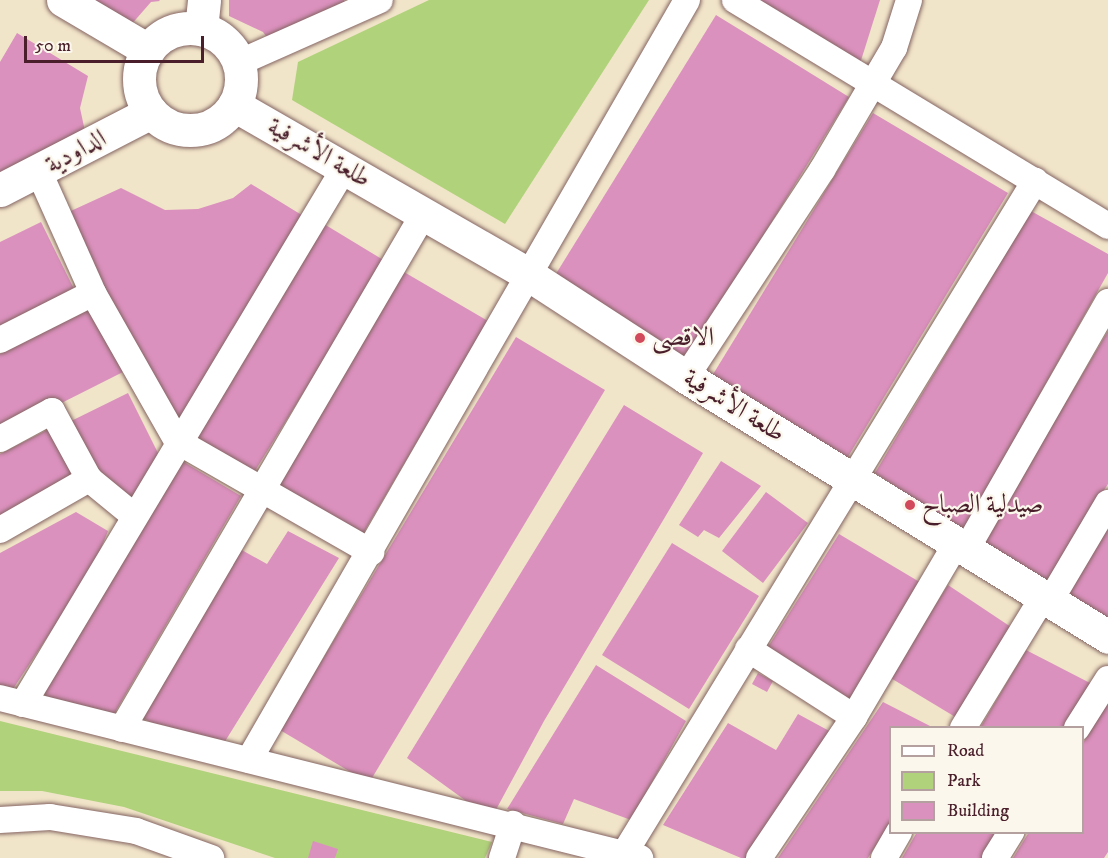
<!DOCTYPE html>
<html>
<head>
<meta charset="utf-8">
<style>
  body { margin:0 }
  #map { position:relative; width:1108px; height:858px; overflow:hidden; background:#f1e5c9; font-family:"IM FELL DW Pica",Amiri,serif }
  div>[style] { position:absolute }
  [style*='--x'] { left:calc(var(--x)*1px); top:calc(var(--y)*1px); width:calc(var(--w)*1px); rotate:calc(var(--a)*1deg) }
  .green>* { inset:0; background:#b0d27b }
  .building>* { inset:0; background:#db91be }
  .roads { filter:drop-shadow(0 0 2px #846462) drop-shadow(0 0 2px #846462) }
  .minor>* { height:26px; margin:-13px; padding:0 13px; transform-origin:13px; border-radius:13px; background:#fff }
  .tertiary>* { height:33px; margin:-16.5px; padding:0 16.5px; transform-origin:16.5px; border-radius:16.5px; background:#fff }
  .secondary>* { height:33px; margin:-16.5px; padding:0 16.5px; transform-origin:16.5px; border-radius:16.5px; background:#fff }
  .secondary>.ring { margin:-16.5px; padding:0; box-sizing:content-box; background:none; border:33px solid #fff; border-radius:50% }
  .dots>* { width:16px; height:16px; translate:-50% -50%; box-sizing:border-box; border:3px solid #fbf7ec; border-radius:50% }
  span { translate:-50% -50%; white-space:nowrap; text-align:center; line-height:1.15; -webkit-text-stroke:4.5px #fbf7ec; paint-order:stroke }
  .street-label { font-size:26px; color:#4a1f2b }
  .poi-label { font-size:26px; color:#4a1f2b }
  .left { translate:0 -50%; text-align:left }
  .legend { position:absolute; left:889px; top:726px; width:195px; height:108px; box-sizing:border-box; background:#fbf7ec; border:2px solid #b4a19f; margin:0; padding:8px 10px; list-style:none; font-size:18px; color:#4a1f2b }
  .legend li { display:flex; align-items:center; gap:12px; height:30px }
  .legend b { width:30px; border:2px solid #b4a19f }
  .scale { position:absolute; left:24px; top:36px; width:180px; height:27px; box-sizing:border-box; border:3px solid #4a1f2b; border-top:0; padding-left:8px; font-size:18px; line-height:21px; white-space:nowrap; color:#4a1f2b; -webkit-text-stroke:4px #fbf7ec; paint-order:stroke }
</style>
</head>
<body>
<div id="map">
  <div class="green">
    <i style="clip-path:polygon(429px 0,649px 0,505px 224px,292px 100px,298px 62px)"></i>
    <i style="clip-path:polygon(0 721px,492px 842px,485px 858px,275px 858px,124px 807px,42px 791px,0 791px)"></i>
  </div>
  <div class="building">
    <i style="clip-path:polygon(85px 0,159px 0,160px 1px,151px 2px,130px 26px)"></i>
    <i style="clip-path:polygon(229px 0,344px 0,349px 9px,271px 43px,263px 32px,229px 16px)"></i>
    <i style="clip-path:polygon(745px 0,880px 0,858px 70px)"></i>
    <i style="clip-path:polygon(716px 15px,849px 97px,687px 359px,554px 277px)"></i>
    <i style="clip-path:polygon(17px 33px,88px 76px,80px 108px,86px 136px,0 175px,0 62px)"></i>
    <i style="clip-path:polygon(873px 113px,1008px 193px,846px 460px,712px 376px)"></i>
    <i style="clip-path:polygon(251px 184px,305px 217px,176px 423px,62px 215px,121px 188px,165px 210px,198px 209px,233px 198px)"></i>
    <i style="clip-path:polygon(1031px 211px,1108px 254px,1108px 273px,963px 531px,875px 473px)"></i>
    <i style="clip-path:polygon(41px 222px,77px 295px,0 333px,0 242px)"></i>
    <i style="clip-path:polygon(324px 224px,385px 261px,250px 479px,191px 442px)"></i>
    <i style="clip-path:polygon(404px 272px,488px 321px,357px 544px,272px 494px)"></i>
    <i style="clip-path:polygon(90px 308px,123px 372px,0 434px,0 354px)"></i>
    <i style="clip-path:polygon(1108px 331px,1108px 484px,1044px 585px,981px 545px)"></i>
    <i style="clip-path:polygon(516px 337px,605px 390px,369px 783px,280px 730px)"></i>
    <i style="clip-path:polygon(128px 393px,158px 453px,148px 478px,129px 504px,99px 477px,65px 424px)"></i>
    <i style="clip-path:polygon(624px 405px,703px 453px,544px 721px,491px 819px,407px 758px)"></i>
    <i style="clip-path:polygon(49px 429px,77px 483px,0 526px,0 454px)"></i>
    <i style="clip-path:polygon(177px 458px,241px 496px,113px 716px,50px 705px,41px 685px)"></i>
    <i style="clip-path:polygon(721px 461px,761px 486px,719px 538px,704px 530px,698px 537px,679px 525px)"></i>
    <i style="clip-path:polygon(766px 492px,808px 523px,763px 583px,722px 551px)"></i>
    <i style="clip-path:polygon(76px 512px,108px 531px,93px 568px,11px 692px,0 689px,0 553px)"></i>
    <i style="clip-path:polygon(1108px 519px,1108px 624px,1063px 597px)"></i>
    <i style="clip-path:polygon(288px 531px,339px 558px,224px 743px,155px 725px,136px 714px,240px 549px,267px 564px)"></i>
    <i style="clip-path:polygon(839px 534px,923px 584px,853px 702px,768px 647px)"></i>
    <i style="clip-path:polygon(672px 543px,759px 596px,689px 709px,602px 655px)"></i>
    <i style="clip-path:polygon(948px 585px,1014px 629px,957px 718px,889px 677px)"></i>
    <i style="clip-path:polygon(1026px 650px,1092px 684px,1065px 728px,980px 728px)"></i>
    <i style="clip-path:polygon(596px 665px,686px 721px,631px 820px,574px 799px,563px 824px,507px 809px)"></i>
    <i style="clip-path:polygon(758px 673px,773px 681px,767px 692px,752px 684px)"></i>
    <i style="clip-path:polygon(1108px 701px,1108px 852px,1104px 858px,1013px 858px,1029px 832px,1083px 832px,1083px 743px)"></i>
    <i style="clip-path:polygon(883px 702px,934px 728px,890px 728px,890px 823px,868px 858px,778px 858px)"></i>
    <i style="clip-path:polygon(798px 714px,833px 733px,751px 858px,741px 858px,663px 825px,728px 723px,776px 750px)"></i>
    <i style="clip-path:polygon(917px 832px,999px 832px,983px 858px,902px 858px)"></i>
    <i style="clip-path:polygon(313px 841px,338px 849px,335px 858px,308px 858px)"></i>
  </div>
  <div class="roads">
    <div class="minor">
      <i style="--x:735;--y:0;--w:436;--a:31.2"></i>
      <i style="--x:238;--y:63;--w:155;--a:-23.9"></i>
      <i style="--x:39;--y:172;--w:133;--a:65.9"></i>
      <i style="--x:93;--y:293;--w:170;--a:60.4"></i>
      <i style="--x:177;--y:441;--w:224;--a:29.8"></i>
      <i style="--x:0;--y:340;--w:104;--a:-26.8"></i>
      <i style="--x:686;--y:377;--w:248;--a:-56.7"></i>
      <i style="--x:822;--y:170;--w:142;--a:-59.5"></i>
      <i style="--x:894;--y:48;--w:50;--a:-72.6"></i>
      <i style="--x:0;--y:439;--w:59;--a:-28.3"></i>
      <i style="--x:52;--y:411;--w:77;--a:61.4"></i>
      <i style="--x:89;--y:479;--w:58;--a:39.4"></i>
      <i style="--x:0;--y:530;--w:103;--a:-29.8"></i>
      <i style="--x:966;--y:550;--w:286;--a:-60.2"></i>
      <i style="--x:1050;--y:601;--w:114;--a:-59.4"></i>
      <i style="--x:748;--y:649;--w:126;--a:32.7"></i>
      <i style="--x:0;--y:698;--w:660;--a:14.04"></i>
      <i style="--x:23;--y:704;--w:626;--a:-59.05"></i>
      <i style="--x:963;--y:728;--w:153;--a:-58.6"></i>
      <i style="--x:1077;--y:728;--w:58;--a:-57.7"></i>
      <i style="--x:122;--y:729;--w:596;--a:-59.65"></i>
      <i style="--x:249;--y:760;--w:877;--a:-60.04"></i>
      <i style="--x:0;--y:820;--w:50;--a:-3.4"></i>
      <i style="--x:50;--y:817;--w:87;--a:9.2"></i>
      <i style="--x:136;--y:831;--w:80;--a:19.8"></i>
      <i style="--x:624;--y:854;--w:789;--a:-58.59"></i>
      <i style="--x:502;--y:858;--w:36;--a:-72"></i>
      <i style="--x:759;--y:858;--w:170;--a:-56"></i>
      <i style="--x:854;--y:717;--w:201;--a:-59.5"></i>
      <i style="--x:884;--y:858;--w:30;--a:-60"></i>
      <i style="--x:995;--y:858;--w:31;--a:-58"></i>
    </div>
    <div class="tertiary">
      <i style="--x:201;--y:29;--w:29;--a:-84"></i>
      <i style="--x:0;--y:190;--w:170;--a:-27.3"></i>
    </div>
    <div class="secondary">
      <i style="--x:63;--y:0;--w:99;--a:30.5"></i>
      <i class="ring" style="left:139px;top:28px;width:69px;height:69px"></i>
      <i style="--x:234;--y:105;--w:337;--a:29.9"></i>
      <i style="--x:526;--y:273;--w:191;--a:33"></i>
      <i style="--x:686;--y:377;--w:496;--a:31.6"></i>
    </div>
  </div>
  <div class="dots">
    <i style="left:640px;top:338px;background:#d1495b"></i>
    <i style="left:910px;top:505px;background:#d1495b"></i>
  </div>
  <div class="street-label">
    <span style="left:76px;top:152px;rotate:-28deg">الداودية</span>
    <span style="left:319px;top:153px;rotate:30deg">طلعة الأشرفية</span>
    <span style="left:734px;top:406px;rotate:32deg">طلعة الأشرفية</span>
  </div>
  <div class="poi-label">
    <span class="left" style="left:652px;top:338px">الاقصى</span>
    <span class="left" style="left:922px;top:505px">صيدلية الصباح</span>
  </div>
  <ul class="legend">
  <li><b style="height:8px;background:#fff"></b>Road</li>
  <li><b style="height:16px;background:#b0d27b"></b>Park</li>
  <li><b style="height:16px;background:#db91be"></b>Building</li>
  </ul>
  <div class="scale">50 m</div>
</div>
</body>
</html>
